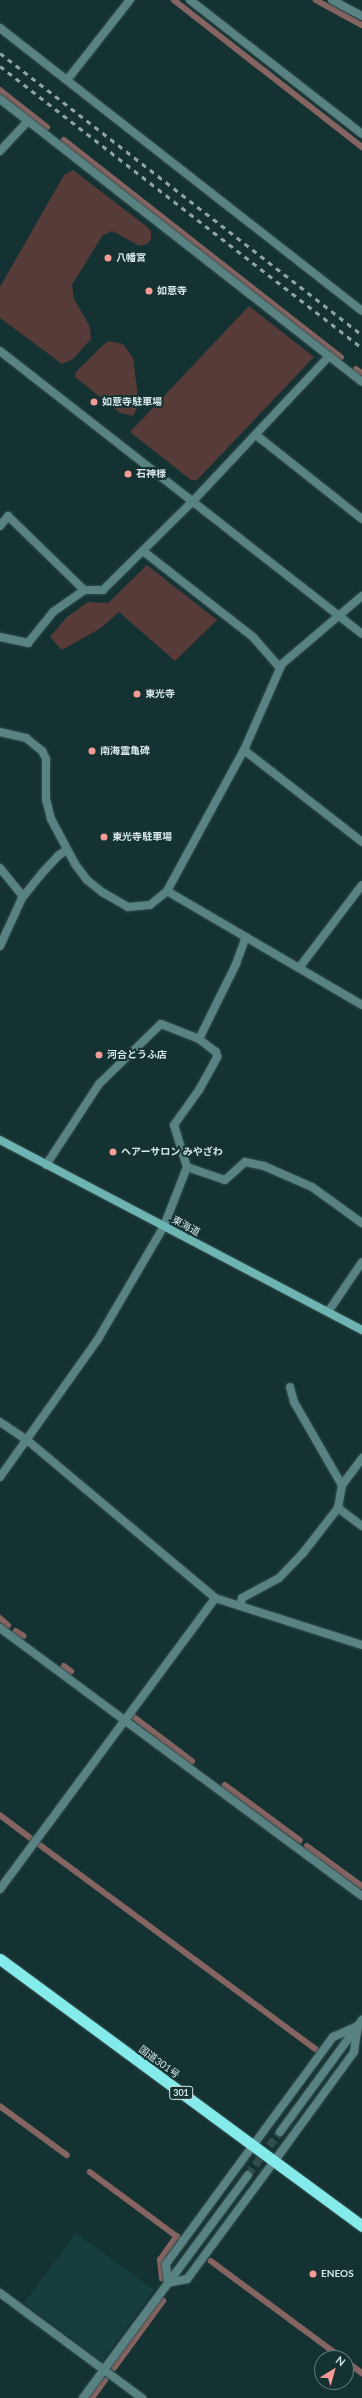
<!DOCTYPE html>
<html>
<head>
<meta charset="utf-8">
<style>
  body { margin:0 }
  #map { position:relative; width:362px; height:2398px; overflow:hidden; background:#153232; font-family:Lato,"Noto Sans JP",sans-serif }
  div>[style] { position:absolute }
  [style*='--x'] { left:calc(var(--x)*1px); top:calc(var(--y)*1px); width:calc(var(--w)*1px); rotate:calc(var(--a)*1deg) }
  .built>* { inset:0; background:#163e3e }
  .green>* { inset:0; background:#563b39 }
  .stream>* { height:5.5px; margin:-2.75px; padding:0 2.75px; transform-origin:2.75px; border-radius:2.75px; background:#866462 }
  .minor-tunnel>* { height:8px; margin-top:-4px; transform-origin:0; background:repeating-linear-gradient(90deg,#324d4d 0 8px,transparent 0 12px) }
  .roads { filter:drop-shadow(0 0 1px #344f4f) drop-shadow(0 0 1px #344f4f) }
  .minor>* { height:8px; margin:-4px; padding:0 4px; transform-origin:4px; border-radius:4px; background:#588382 }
  .secondary>* { height:8px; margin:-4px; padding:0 4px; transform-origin:4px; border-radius:4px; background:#6eb4b3 }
  .trunk>* { height:11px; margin:-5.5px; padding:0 5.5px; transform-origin:5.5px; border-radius:5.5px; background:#84eaea }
  .rail>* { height:3px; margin-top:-1.5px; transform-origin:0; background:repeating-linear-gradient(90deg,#8ea3a3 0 5px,transparent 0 10px) }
  .dots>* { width:11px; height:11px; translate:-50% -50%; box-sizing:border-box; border:2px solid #153232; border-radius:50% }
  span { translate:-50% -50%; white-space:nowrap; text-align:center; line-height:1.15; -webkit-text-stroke:4px #153232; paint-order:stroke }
  .shield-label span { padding:1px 3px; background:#153232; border:1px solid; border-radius:3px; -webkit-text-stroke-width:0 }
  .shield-label { font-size:9px; color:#d7e7e7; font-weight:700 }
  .poi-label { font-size:10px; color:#d7e7e7; font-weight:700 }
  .left { translate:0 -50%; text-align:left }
  .street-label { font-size:10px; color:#d7e7e7 }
  .north { position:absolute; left:314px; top:2350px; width:40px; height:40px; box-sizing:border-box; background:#153232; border:1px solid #637a7a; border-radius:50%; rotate:37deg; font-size:11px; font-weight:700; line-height:16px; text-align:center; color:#d7e7e7 }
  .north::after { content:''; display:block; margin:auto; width:14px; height:18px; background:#f59c96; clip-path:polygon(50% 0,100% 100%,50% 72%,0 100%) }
</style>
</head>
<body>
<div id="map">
  <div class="built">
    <i style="clip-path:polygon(76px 2233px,154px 2290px,102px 2361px,24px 2303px)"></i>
  </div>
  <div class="green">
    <i style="clip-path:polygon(73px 170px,146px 226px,151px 231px,151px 239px,147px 244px,140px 246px,112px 231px,102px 236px,72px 285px,74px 299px,90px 327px,91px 339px,73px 359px,62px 364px,0 318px,0 287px,64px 175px)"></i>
    <i style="clip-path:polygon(249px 306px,314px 357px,197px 480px,191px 480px,130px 432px)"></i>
    <i style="clip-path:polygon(109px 341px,123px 344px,133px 358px,139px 404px,133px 416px,120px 413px,75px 377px,76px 372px,103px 345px)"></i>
    <i style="clip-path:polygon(147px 565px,217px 620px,175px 661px,119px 612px,101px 628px,62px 650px,50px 637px,67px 617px,88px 602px,108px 603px)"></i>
  </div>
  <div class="stream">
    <i style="--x:174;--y:0;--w:239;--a:38"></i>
    <i style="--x:316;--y:0;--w:52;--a:28.5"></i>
    <i style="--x:0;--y:90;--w:60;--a:38.2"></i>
    <i style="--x:64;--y:140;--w:352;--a:38.1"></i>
    <i style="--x:356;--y:369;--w:7;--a:34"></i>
    <i style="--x:0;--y:1618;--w:11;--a:41"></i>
    <i style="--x:16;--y:1631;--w:9;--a:32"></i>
    <i style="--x:64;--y:1666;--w:9;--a:36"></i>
    <i style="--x:134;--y:1717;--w:73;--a:37.2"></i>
    <i style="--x:225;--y:1785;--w:93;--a:36.3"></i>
    <i style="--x:0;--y:1815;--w:39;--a:37"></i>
    <i style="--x:40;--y:1845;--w:343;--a:36.5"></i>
    <i style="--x:307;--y:1846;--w:68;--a:36"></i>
    <i style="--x:0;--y:2106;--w:83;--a:36.2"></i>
    <i style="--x:90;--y:2172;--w:109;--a:36.5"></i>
    <i style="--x:211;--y:2261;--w:163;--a:36.5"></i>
    <i style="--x:162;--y:2279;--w:19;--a:-96"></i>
    <i style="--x:160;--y:2260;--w:29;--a:-55"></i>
    <i style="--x:346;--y:2361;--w:20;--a:37"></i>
    <i style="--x:114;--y:2368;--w:83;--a:-53.8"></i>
    <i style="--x:92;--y:2398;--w:22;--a:-54"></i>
  </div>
  <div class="minor-tunnel">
    <i style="--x:248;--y:2175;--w:54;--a:-53.3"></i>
  </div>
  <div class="roads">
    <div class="minor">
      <i style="--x:190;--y:0;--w:218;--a:37.9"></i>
      <i style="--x:332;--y:0;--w:34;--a:28"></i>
      <i style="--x:0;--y:28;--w:459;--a:38"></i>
      <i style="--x:67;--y:80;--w:102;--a:-51.8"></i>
      <i style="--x:0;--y:99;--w:459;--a:38"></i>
      <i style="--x:0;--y:151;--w:41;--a:-47"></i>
      <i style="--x:0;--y:351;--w:459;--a:38"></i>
      <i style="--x:256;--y:435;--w:135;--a:38.4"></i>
      <i style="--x:0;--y:526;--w:13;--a:-51"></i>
      <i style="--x:8;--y:516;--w:106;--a:44.2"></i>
      <i style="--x:84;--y:590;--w:19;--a:0"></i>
      <i style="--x:103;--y:590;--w:127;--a:-44.7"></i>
      <i style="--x:193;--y:501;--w:199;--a:-46.8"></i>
      <i style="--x:143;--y:551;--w:140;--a:38"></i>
      <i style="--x:253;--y:637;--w:41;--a:48.9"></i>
      <i style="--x:0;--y:637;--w:29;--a:12"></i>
      <i style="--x:28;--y:643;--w:40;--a:-51"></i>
      <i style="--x:53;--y:612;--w:38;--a:-35"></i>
      <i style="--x:0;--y:732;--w:27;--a:13"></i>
      <i style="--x:26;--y:738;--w:21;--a:39"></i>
      <i style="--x:42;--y:751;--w:9;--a:63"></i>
      <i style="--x:46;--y:759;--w:40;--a:90"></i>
      <i style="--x:46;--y:799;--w:21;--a:76"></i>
      <i style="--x:51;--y:819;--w:51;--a:61.9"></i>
      <i style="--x:75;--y:864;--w:20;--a:53"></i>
      <i style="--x:87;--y:880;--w:19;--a:39"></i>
      <i style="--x:102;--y:892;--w:30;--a:30"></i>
      <i style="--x:128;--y:907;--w:22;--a:-5"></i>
      <i style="--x:150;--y:905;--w:22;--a:-39"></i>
      <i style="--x:167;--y:891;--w:161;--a:-61.4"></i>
      <i style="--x:244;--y:750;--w:94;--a:-66.2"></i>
      <i style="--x:282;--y:664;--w:105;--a:-40.4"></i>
      <i style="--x:244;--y:750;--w:150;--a:37.9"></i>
      <i style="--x:0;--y:868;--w:36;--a:51"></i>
      <i style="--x:167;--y:891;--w:226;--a:30.3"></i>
      <i style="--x:0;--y:946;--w:53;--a:-65.4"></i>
      <i style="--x:22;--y:898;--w:33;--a:-51"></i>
      <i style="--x:43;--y:872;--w:23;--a:-47"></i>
      <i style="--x:59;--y:855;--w:9;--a:-32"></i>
      <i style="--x:299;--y:968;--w:104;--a:-52.8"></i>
      <i style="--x:46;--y:1165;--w:97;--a:-56.8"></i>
      <i style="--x:99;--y:1084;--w:86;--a:-44.1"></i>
      <i style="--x:161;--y:1024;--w:41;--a:21.5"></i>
      <i style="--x:187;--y:1167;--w:40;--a:18.9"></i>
      <i style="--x:225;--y:1180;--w:27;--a:-42"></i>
      <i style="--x:245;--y:1162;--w:19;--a:12"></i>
      <i style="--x:264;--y:1166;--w:52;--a:23.6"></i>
      <i style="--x:312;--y:1187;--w:62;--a:35.8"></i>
      <i style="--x:328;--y:1312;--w:60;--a:-55.8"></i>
      <i style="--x:290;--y:1387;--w:16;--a:75"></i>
      <i style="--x:294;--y:1402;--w:96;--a:60"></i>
      <i style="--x:0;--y:1422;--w:32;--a:34"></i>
      <i style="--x:27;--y:1440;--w:246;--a:40"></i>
      <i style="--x:215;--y:1598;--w:154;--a:17.7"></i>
      <i style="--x:0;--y:1477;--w:169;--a:-54.6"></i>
      <i style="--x:98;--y:1339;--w:131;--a:-59.7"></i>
      <i style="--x:164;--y:1226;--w:63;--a:-68.7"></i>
      <i style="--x:187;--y:1167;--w:44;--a:-107.2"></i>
      <i style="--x:174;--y:1125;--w:43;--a:-54.5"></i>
      <i style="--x:199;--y:1090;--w:38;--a:-61"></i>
      <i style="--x:217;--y:1057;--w:5;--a:-101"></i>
      <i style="--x:216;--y:1052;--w:21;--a:-143"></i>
      <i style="--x:199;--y:1039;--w:84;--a:-63.7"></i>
      <i style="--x:236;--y:964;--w:29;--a:-70"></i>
      <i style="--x:338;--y:1508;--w:30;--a:37"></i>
      <i style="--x:240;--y:1606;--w:8;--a:-76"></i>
      <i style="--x:242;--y:1598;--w:42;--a:-28.4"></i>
      <i style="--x:279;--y:1578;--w:35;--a:-46"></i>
      <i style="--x:303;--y:1553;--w:57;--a:-52.1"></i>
      <i style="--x:338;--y:1508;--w:23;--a:-80"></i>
      <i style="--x:342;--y:1485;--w:34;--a:-53"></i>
      <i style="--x:0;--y:1628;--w:450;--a:36.5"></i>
      <i style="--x:0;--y:1889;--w:362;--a:-53.5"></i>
      <i style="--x:358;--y:2026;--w:26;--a:99"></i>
      <i style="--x:354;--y:2052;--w:119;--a:126.1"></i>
      <i style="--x:284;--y:2148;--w:163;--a:126.5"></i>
      <i style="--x:187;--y:2279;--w:19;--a:168"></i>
      <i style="--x:168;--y:2283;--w:19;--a:-96"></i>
      <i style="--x:166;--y:2264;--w:130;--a:-53.7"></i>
      <i style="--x:243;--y:2159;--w:152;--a:-53.6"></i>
      <i style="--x:333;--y:2037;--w:27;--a:-24"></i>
      <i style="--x:280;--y:2132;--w:139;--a:-53.8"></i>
      <i style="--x:0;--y:2293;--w:177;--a:36.5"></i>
      <i style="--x:83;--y:2398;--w:277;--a:-53.5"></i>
    </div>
    <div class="secondary">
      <i style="--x:0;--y:1140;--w:409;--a:27.7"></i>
    </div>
    <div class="trunk">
      <i style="--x:0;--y:1959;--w:450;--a:36.4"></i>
    </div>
  </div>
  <div class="rail">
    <i style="--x:0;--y:53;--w:459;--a:37.9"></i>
    <i style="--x:0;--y:66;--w:459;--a:37.9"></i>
  </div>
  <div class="dots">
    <i style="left:108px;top:258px;background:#f59c96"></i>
    <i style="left:149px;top:291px;background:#f59c96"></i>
    <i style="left:94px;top:402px;background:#f59c96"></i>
    <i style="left:128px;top:474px;background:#f59c96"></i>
    <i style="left:137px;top:694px;background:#f59c96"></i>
    <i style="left:92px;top:751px;background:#f59c96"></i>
    <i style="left:104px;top:837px;background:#f59c96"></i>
    <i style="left:99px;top:1055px;background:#f59c96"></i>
    <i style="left:113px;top:1152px;background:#f59c96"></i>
    <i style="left:313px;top:2274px;background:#f59c96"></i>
  </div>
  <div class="shield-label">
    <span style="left:181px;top:2093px">301</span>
  </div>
  <div class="poi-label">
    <span class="left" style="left:116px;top:258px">八幡宮</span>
    <span class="left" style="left:157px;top:291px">如意寺</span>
    <span class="left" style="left:102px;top:402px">如意寺駐車場</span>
    <span class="left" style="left:136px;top:474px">石神様</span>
    <span class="left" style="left:145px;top:694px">東光寺</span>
    <span class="left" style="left:100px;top:751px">南海霊亀碑</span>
    <span class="left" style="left:112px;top:837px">東光寺駐車場</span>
    <span class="left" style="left:107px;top:1055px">河合とうふ店</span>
    <span class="left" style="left:121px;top:1152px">ヘアーサロン みやざわ</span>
    <span class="left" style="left:321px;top:2274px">ENEOS</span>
  </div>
  <div class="street-label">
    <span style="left:186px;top:1226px;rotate:28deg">東海道</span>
    <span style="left:159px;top:2062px;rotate:36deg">国道301号</span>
  </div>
  <div class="north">N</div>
</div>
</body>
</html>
